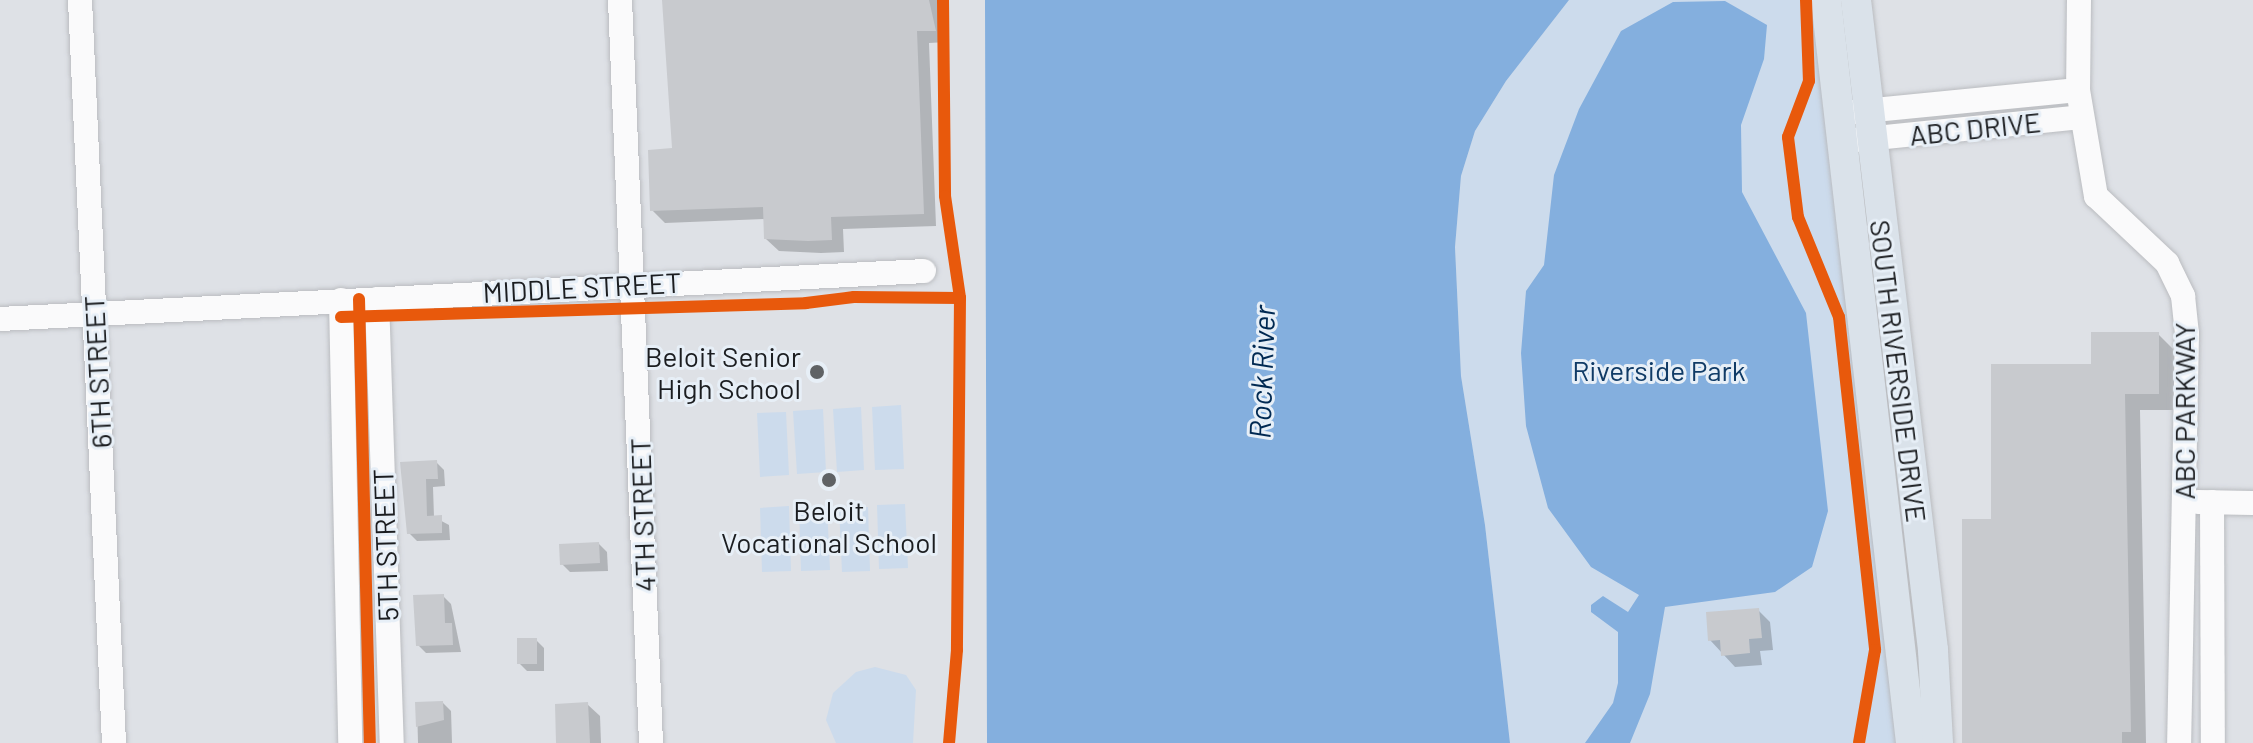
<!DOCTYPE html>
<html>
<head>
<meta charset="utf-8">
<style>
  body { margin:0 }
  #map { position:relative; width:2253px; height:743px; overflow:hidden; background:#dee1e6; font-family:Barlow,sans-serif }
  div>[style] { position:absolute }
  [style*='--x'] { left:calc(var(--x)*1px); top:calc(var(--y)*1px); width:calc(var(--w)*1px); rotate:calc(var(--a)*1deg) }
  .green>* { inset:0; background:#ccdbec }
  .water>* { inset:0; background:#84afde }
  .shadow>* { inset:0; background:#0003 }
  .building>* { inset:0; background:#c8cace }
  .roads { filter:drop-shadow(0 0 2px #babcc0) drop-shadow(0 0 2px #babcc0) }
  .minor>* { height:24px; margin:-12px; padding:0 12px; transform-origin:12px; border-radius:12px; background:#fafafb }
  .major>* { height:30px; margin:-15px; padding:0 15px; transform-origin:15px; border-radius:15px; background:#dae2ea }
  .cycleway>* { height:12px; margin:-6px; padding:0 6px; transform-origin:6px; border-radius:6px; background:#e8590c }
  .dots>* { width:22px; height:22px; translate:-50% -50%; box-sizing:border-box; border:4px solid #e7eff7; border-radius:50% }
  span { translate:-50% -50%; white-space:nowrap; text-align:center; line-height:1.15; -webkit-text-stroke:6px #e7eff7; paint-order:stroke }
  .street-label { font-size:28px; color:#1b1d20 }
  .poi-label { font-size:28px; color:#1b1d20 }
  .right { translate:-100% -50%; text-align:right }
  .park-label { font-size:28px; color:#103b66 }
  .water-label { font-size:30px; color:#002952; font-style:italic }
</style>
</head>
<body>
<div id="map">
  <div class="green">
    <i style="clip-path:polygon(1569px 0,1815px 0,1900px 743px,1510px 743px,1485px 525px,1461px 376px,1455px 247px,1461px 176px,1475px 131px,1506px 81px)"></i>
    <i style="clip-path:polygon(901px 405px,904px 469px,875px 470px,872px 407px)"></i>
    <i style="clip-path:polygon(861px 407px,864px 470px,837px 472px,833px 409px)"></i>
    <i style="clip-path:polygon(823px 409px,826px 472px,797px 474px,793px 411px)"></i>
    <i style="clip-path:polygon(786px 412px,789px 475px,760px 477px,757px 413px)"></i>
    <i style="clip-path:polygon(905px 504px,908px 568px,879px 569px,877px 505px)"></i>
    <i style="clip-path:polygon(789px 506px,791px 571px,762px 572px,760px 508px)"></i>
    <i style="clip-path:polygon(827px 506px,830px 570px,801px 571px,799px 507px)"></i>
    <i style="clip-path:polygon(868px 507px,870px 571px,842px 572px,839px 508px)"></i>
    <i style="clip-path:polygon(875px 667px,906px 675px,916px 690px,913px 743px,836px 743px,826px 720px,833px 693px,856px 672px)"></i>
  </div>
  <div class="water">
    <i style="clip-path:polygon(985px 0,1569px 0,1506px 81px,1475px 131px,1461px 176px,1455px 247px,1461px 376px,1485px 525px,1510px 743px,987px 743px)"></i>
    <i style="clip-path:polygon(1725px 1px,1767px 25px,1764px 59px,1741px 125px,1742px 192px,1806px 313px,1828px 511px,1812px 567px,1775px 592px,1665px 607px,1650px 694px,1630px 743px,1585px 743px,1613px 703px,1618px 683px,1618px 632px,1591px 612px,1591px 605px,1603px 596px,1628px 612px,1639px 595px,1591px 567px,1548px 508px,1526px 426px,1521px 353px,1526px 291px,1544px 265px,1554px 175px,1579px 109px,1621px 31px,1673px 2px)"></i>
  </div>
  <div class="shadow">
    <i style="clip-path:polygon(664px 0,938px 0,947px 42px,929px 43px,936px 226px,843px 229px,844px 252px,821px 253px,779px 251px,766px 239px,766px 219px,665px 223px,652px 210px,674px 150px)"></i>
    <i style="clip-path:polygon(2158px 334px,2174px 350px,2174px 410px,2140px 410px,2146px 743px,1964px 743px,1993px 521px,2093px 366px)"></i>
    <i style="clip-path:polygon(436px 462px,444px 470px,445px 486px,433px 487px,434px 517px,449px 525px,450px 540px,417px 541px,409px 533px,402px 463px)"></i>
    <i style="clip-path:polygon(599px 544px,607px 552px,608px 571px,570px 572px,562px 564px)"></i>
    <i style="clip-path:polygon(443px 596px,451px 604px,461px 652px,426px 653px,418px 645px)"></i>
    <i style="clip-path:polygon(1758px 610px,1770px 622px,1773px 650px,1760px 651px,1762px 665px,1735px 667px,1710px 640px)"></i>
    <i style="clip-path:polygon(536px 640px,544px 648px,544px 671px,527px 671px,519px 663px)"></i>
    <i style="clip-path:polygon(443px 703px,451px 711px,452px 743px,418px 743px,417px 704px)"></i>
    <i style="clip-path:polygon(587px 704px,600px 716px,601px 743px,558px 743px)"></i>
  </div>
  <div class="building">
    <i style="clip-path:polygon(662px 0,929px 0,936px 31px,917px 31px,924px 214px,831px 217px,832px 240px,808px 241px,764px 239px,763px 207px,650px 211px,648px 150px,672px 148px)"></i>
    <i style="clip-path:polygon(2091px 332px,2159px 332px,2159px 394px,2125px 394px,2131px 732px,2122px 732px,2122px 743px,1962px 743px,1962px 519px,1991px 519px,1991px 364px,2091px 364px)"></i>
    <i style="clip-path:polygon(437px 460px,438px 479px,426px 479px,427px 516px,442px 515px,442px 533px,407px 534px,400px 462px)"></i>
    <i style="clip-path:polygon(599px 542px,600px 563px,560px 565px,559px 544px)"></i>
    <i style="clip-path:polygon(444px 594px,445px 623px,452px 623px,453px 645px,416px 646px,413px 595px)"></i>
    <i style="clip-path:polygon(1759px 608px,1762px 638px,1749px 639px,1750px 653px,1721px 656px,1720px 640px,1708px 641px,1706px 612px)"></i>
    <i style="clip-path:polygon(517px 638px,537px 638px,537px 664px,517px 664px)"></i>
    <i style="clip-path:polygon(443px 701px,444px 720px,416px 727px,415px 702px)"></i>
    <i style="clip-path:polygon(588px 702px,590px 743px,556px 743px,555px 704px)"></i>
  </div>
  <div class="roads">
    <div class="minor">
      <i style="--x:80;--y:0;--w:744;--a:87.38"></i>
      <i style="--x:620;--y:0;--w:744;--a:87.61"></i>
      <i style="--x:2079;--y:0;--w:90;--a:90.6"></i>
      <i style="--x:2078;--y:90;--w:108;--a:80.4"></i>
      <i style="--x:2096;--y:196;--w:98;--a:43.3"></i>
      <i style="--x:2167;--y:263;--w:37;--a:64"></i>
      <i style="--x:2183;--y:296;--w:37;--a:84"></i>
      <i style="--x:2187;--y:333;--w:410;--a:91.1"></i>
      <i style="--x:1854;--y:112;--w:225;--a:-5.6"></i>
      <i style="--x:1856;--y:140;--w:226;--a:-5.8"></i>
      <i style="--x:377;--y:299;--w:444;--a:88.1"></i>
      <i style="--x:341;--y:300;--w:443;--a:88.8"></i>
      <i style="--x:0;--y:319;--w:925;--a:-2.97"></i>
      <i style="--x:2198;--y:502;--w:55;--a:1"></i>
      <i style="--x:2212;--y:502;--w:241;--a:89.8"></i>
    </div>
    <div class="major">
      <i style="--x:1826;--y:0;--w:748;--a:83.47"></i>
      <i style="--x:1856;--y:0;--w:655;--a:83.24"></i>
      <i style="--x:1933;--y:650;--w:93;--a:86.9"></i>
    </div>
  </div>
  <div class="cycleway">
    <i style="--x:943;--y:0;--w:196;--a:89.4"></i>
    <i style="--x:945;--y:196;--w:103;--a:81.6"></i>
    <i style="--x:960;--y:298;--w:352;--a:90.5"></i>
    <i style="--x:957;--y:650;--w:93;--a:94.9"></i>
    <i style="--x:1806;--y:0;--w:81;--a:87.9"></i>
    <i style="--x:1809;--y:81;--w:60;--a:110.6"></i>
    <i style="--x:1788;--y:137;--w:81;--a:82.9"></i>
    <i style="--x:1798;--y:217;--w:108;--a:67.7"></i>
    <i style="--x:1839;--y:317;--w:335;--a:83.8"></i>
    <i style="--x:1875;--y:650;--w:94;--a:99.8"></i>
    <i style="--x:359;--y:299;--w:444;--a:88.6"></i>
    <i style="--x:341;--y:317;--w:465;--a:-1.7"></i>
    <i style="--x:806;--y:303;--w:48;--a:-7.1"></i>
    <i style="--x:854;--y:297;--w:106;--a:0.5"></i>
  </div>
  <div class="dots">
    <i style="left:817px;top:372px;background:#5f6265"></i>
    <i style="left:829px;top:480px;background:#5f6265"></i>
  </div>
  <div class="street-label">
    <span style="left:1975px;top:128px;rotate:-6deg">ABC DRIVE</span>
    <span style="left:582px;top:287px;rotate:-3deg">MIDDLE STREET</span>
    <span style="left:1899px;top:371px;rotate:83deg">SOUTH RIVERSIDE DRIVE</span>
    <span style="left:97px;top:372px;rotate:-93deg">6TH STREET</span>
    <span style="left:2184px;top:411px;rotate:-90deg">ABC PARKWAY</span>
    <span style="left:642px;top:515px;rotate:-92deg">4TH STREET</span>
    <span style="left:385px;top:545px;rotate:-92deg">5TH STREET</span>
  </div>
  <div class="poi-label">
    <span class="right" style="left:801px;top:372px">Beloit Senior<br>High School</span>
    <span style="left:829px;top:526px">Beloit<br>Vocational School</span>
  </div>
  <div class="park-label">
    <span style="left:1659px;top:370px">Riverside Park</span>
  </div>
  <div class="water-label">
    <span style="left:1261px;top:372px;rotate:-88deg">Rock River</span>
  </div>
</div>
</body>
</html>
